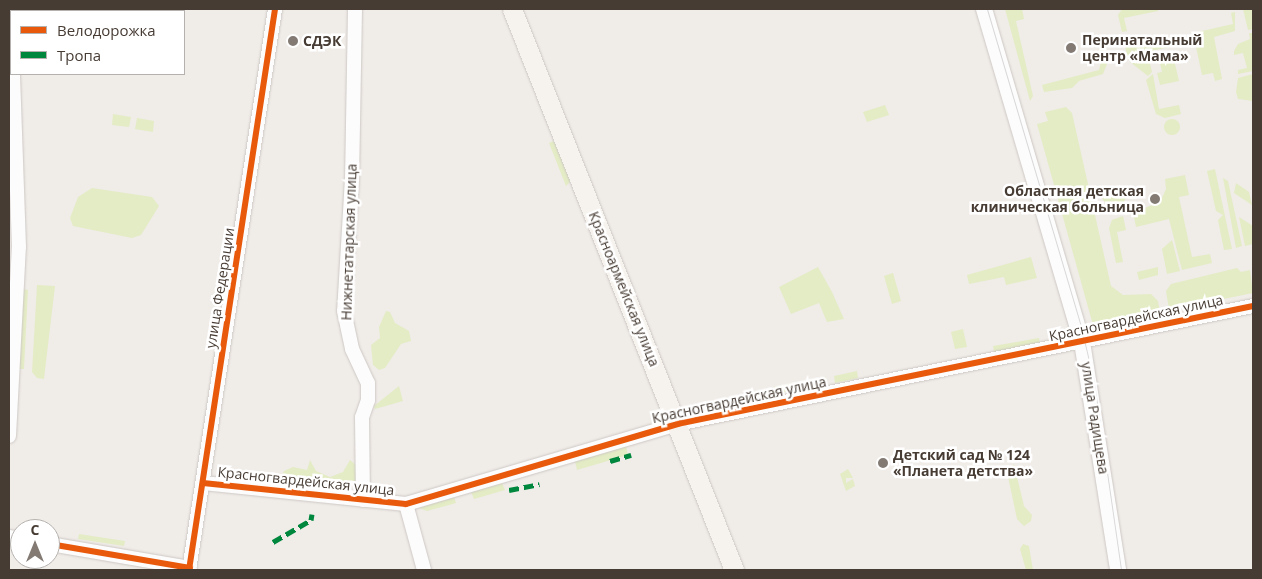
<!DOCTYPE html>
<html>
<head>
<meta charset="utf-8">
<style>
  body { margin:0 }
  #map { position:relative; width:1262px; height:579px; overflow:hidden; background:#f0ece8; font-family:"Open Sans",sans-serif }
  div>[style] { position:absolute }
  [style*='--x'] { left:calc(var(--x)*1px); top:calc(var(--y)*1px); width:calc(var(--w)*1px); rotate:calc(var(--a)*1deg) }
  .green>* { inset:0; background:#e4ecc5 }
  .round { border-radius:50% }
  .roads { filter:drop-shadow(0 0 1px #cdc8c4) drop-shadow(0 0 1px #cdc8c4) }
  .minor>* { height:14px; margin:-7px; padding:0 7px; transform-origin:7px; border-radius:7px; background:#fdfcfc }
  .tertiary>* { height:16px; margin:-8px; padding:0 8px; transform-origin:8px; border-radius:8px; background:#fdfcfc }
  .secondary>* { height:19px; margin:-9.5px; padding:0 9.5px; transform-origin:9.5px; border-radius:9.5px; background:#f6f3ee }
  .tram>* { height:1px; margin:-0.5px; padding:0 0.5px; transform-origin:0.5px; border-radius:0.5px; background:#d9d8d8 }
  .quiet>* { height:5px; margin-top:-2.5px; transform-origin:0; background:repeating-linear-gradient(90deg,#00873e 0 10px,transparent 0 15px) }
  .cycleway>* { height:6px; margin:-3px; padding:0 3px; transform-origin:3px; border-radius:3px; background:#e8590c }
  .dots>* { width:14px; height:14px; translate:-50% -50%; box-sizing:border-box; border:2px solid #fff; border-radius:50% }
  span { translate:-50% -50%; white-space:nowrap; text-align:center; line-height:1.15; -webkit-text-stroke:5px #fff; paint-order:stroke }
  .poi-label { font-size:14px; color:#473c34; font-weight:700 }
  .left { translate:0 -50%; text-align:left }
  .right { translate:-100% -50%; text-align:right }
  .street-label { font-size:14px; color:#473c34 }
  .frame { position:absolute; inset:0; border:10px solid #473c34; pointer-events:none }
  .legend { position:absolute; left:10px; top:10px; width:175px; height:65px; box-sizing:border-box; background:#fff; border:1px solid #b5b1ae; margin:0; padding:6px 9px; list-style:none; font-size:15px; color:#473c34 }
  .legend li { display:flex; align-items:center; gap:10px; height:25px }
  .legend b { width:25px; border:1px solid #b5b1ae }
  .north { position:absolute; left:10px; top:519px; width:50px; height:50px; box-sizing:border-box; background:#fff; border:1px solid #b5b1ae; border-radius:50%; rotate:0deg; font-size:14px; font-weight:700; line-height:20px; text-align:center; color:#473c34 }
  .north::after { content:''; display:block; margin:auto; width:18px; height:22px; background:#827a73; clip-path:polygon(50% 0,100% 100%,50% 72%,0 100%) }
</style>
</head>
<body>
<div id="map">
  <div class="green">
    <i style="clip-path:polygon(1005px 9px,1022px 9px,1024px 19px,1016px 21px,1033px 96px,1030px 101px)"></i>
    <i style="clip-path:polygon(1122px 9px,1158px 9px,1158px 11px,1124px 18px,1127px 31px,1122px 32px,1118px 15px)"></i>
    <i style="clip-path:polygon(1243px 9px,1253px 9px,1253px 29px,1248px 30px)"></i>
    <i style="clip-path:polygon(1235px 12px,1235px 31px,1214px 37px,1222px 79px,1215px 81px,1213px 73px,1202px 75px,1193px 33px,1233px 24px,1231px 13px)"></i>
    <i style="clip-path:polygon(1249px 33px,1253px 33px,1253px 71px,1238px 74px,1238px 70px,1247px 68px,1243px 53px,1234px 55px,1234px 51px,1238px 44px,1250px 39px)"></i>
    <i style="clip-path:polygon(1129px 35px,1131px 46px,1169px 38px,1169px 47px,1134px 55px,1128px 60px,1123px 36px)"></i>
    <i style="clip-path:polygon(1099px 48px,1104px 50px,1107px 64px,1103px 74px,1079px 81px,1072px 88px,1044px 92px,1042px 85px,1099px 70px,1101px 62px)"></i>
    <i style="clip-path:polygon(1172px 51px,1179px 81px,1160px 85px,1157px 73px,1162px 72px,1158px 54px)"></i>
    <i style="clip-path:polygon(1148px 56px,1152px 72px,1148px 76px,1130px 62px)"></i>
    <i style="clip-path:polygon(1153px 74px,1159px 109px,1179px 105px,1181px 114px,1165px 118px,1156px 114px,1146px 80px)"></i>
    <i style="clip-path:polygon(1253px 74px,1253px 101px,1238px 99px,1236px 92px,1238px 78px)"></i>
    <i style="clip-path:polygon(885px 105px,889px 115px,867px 122px,863px 112px)"></i>
    <i style="clip-path:polygon(1066px 107px,1072px 113px,1111px 286px,1123px 295px,1151px 294px,1158px 301px,1160px 312px,1093px 325px,1037px 124px,1048px 121px,1045px 112px)"></i>
    <i style="clip-path:polygon(113px 114px,131px 117px,129px 127px,112px 125px)"></i>
    <i style="clip-path:polygon(137px 118px,154px 121px,153px 132px,135px 129px)"></i>
    <i class="round" style="left:1164px;top:119px;width:16px;height:16px"></i>
    <i style="clip-path:polygon(554px 141px,571px 181px,566px 186px,549px 143px)"></i>
    <i style="clip-path:polygon(1215px 169px,1232px 249px,1224px 250px,1218px 220px,1223px 215px,1216px 211px,1207px 171px)"></i>
    <i style="clip-path:polygon(1185px 175px,1189px 195px,1179px 197px,1192px 257px,1210px 254px,1212px 263px,1182px 270px,1169px 219px,1136px 227px,1134px 217px,1137px 211px,1160px 202px,1166px 189px,1165px 179px)"></i>
    <i style="clip-path:polygon(1223px 178px,1228px 181px,1242px 246px,1236px 248px)"></i>
    <i style="clip-path:polygon(1236px 183px,1249px 192px,1252px 205px,1234px 193px)"></i>
    <i style="clip-path:polygon(92px 188px,152px 197px,159px 206px,141px 235px,132px 238px,73px 226px,70px 218px,78px 197px)"></i>
    <i style="clip-path:polygon(1131px 189px,1121px 207px,1109px 206px,1103px 200px,1102px 195px)"></i>
    <i style="clip-path:polygon(1123px 216px,1126px 230px,1117px 232px,1123px 262px,1116px 263px,1109px 228px,1112px 220px)"></i>
    <i style="clip-path:polygon(1239px 217px,1253px 226px,1253px 244px,1245px 246px)"></i>
    <i style="clip-path:polygon(1172px 240px,1180px 271px,1167px 274px,1162px 249px)"></i>
    <i style="clip-path:polygon(1031px 257px,1037px 278px,1006px 285px,1004px 277px,969px 284px,967px 275px)"></i>
    <i style="clip-path:polygon(818px 267px,832px 292px,844px 319px,827px 322px,819px 303px,791px 314px,779px 287px)"></i>
    <i style="clip-path:polygon(1158px 267px,1158px 275px,1139px 280px,1137px 272px)"></i>
    <i style="clip-path:polygon(1237px 268px,1241px 272px,1250px 270px,1253px 293px,1169px 310px,1166px 291px,1171px 284px)"></i>
    <i style="clip-path:polygon(893px 273px,901px 301px,892px 304px,884px 276px)"></i>
    <i style="clip-path:polygon(37px 285px,55px 286px,44px 379px,37px 378px,32px 372px)"></i>
    <i style="clip-path:polygon(22px 289px,28px 290px,24px 369px,18px 369px)"></i>
    <i style="clip-path:polygon(386px 311px,390px 312px,395px 323px,409px 331px,411px 341px,401px 344px,385px 368px,379px 370px,373px 365px,371px 345px,380px 338px,379px 327px)"></i>
    <i style="clip-path:polygon(963px 329px,967px 347px,955px 349px,951px 332px)"></i>
    <i style="clip-path:polygon(1039px 338px,1040px 344px,994px 352px,993px 346px)"></i>
    <i style="clip-path:polygon(857px 371px,858px 378px,835px 383px,834px 376px)"></i>
    <i style="clip-path:polygon(826px 377px,827px 384px,775px 394px,774px 387px)"></i>
    <i style="clip-path:polygon(399px 386px,403px 401px,375px 409px,374px 406px)"></i>
    <i style="clip-path:polygon(626px 446px,628px 455px,577px 470px,575px 461px)"></i>
    <i style="clip-path:polygon(310px 460px,316px 471px,330px 477px,343px 472px,350px 460px,356px 465px,356px 485px,281px 477px,284px 471px,293px 467px,307px 470px)"></i>
    <i style="clip-path:polygon(1014px 464px,1024px 506px,1032px 515px,1031px 521px,1024px 526px,1017px 519px,1007px 472px)"></i>
    <i style="clip-path:polygon(848px 469px,853px 478px,846px 478px,846px 483px,853px 479px,855px 486px,846px 491px,840px 474px)"></i>
    <i style="clip-path:polygon(502px 483px,505px 490px,474px 499px,471px 492px)"></i>
    <i style="clip-path:polygon(454px 497px,456px 503px,427px 511px,419px 508px)"></i>
    <i style="clip-path:polygon(79px 534px,125px 541px,124px 546px,78px 539px)"></i>
    <i style="clip-path:polygon(1023px 544px,1029px 546px,1033px 570px,1026px 570px,1020px 549px)"></i>
  </div>
  <div class="roads">
    <div class="minor">
      <i style="--x:10;--y:9;--w:19;--a:87"></i>
      <i style="--x:355;--y:9;--w:169;--a:91"></i>
      <i style="--x:352;--y:178;--w:133;--a:93.4"></i>
      <i style="--x:344;--y:311;--w:39;--a:78"></i>
      <i style="--x:352;--y:349;--w:38;--a:65"></i>
      <i style="--x:368;--y:383;--w:17;--a:90"></i>
      <i style="--x:368;--y:400;--w:18;--a:109"></i>
      <i style="--x:362;--y:417;--w:83;--a:89.3"></i>
      <i style="--x:9;--y:436;--w:189;--a:-87"></i>
      <i style="--x:19;--y:247;--w:173;--a:-92"></i>
      <i style="--x:203;--y:483;--w:204;--a:5.9"></i>
      <i style="--x:406;--y:504;--w:283;--a:-16.4"></i>
      <i style="--x:677;--y:424;--w:588;--a:-11.58"></i>
      <i style="--x:406;--y:504;--w:68;--a:74.7"></i>
      <i style="--x:9;--y:537;--w:11;--a:10"></i>
      <i style="--x:50;--y:544;--w:142;--a:9.7"></i>
      <i style="--x:189;--y:570;--w:568;--a:-81.28"></i>
    </div>
    <div class="tertiary">
      <i style="--x:984;--y:9;--w:347;--a:73.6"></i>
      <i style="--x:1082;--y:342;--w:231;--a:81"></i>
    </div>
    <div class="secondary">
      <i style="--x:512;--y:9;--w:603;--a:68.41"></i>
    </div>
  </div>
  <div class="tram">
    <i style="--x:987;--y:9;--w:332;--a:73.5"></i>
    <i style="--x:1081;--y:327;--w:57;--a:76.7"></i>
    <i style="--x:1094;--y:382;--w:190;--a:81.8"></i>
  </div>
  <div class="quiet">
    <i style="--x:610;--y:461;--w:22;--a:-16"></i>
    <i style="--x:509;--y:490;--w:31;--a:-11"></i>
    <i style="--x:273;--y:542;--w:44;--a:-30.1"></i>
    <i style="--x:311;--y:520;--w:6;--a:-81"></i>
  </div>
  <div class="cycleway">
    <i style="--x:203;--y:483;--w:204;--a:5.9"></i>
    <i style="--x:406;--y:504;--w:283;--a:-16.4"></i>
    <i style="--x:677;--y:424;--w:588;--a:-11.58"></i>
    <i style="--x:50;--y:544;--w:142;--a:9.7"></i>
    <i style="--x:189;--y:570;--w:568;--a:-81.28"></i>
  </div>
  <div class="dots">
    <i style="left:293px;top:41px;background:#827a73"></i>
    <i style="left:1071px;top:48px;background:#827a73"></i>
    <i style="left:1155px;top:199px;background:#827a73"></i>
    <i style="left:883px;top:463px;background:#827a73"></i>
  </div>
  <div class="poi-label">
    <span class="left" style="left:1082px;top:48px">Перинатальный<br>центр «Мама»</span>
    <span class="left" style="left:303px;top:41px">СДЭК</span>
    <span class="right" style="left:1144px;top:199px">Областная детская<br>клиническая больница</span>
    <span class="left" style="left:893px;top:463px">Детский сад № 124<br>«Планета детства»</span>
  </div>
  <div class="street-label">
    <span style="left:349px;top:242px;rotate:-88deg">Нижнетатарская улица</span>
    <span style="left:220px;top:288px;rotate:-81deg">улица Федерации</span>
    <span style="left:624px;top:289px;rotate:68deg">Красноармейская улица</span>
    <span style="left:1136px;top:318px;rotate:-12deg">Красногвардейская улица</span>
    <span style="left:739px;top:400px;rotate:-12deg">Красногвардейская улица</span>
    <span style="left:1095px;top:418px;rotate:81deg">улица Радищева</span>
    <span style="left:306px;top:481px;rotate:6deg">Красногвардейская улица</span>
  </div>
  <div class="frame"></div>
  <ul class="legend">
  <li><b style="height:6px;background:#e8590c"></b>Велодорожка</li>
  <li><b style="height:6px;background:#00873e"></b>Тропа</li>
  </ul>
  <div class="north">С</div>
</div>
</body>
</html>
